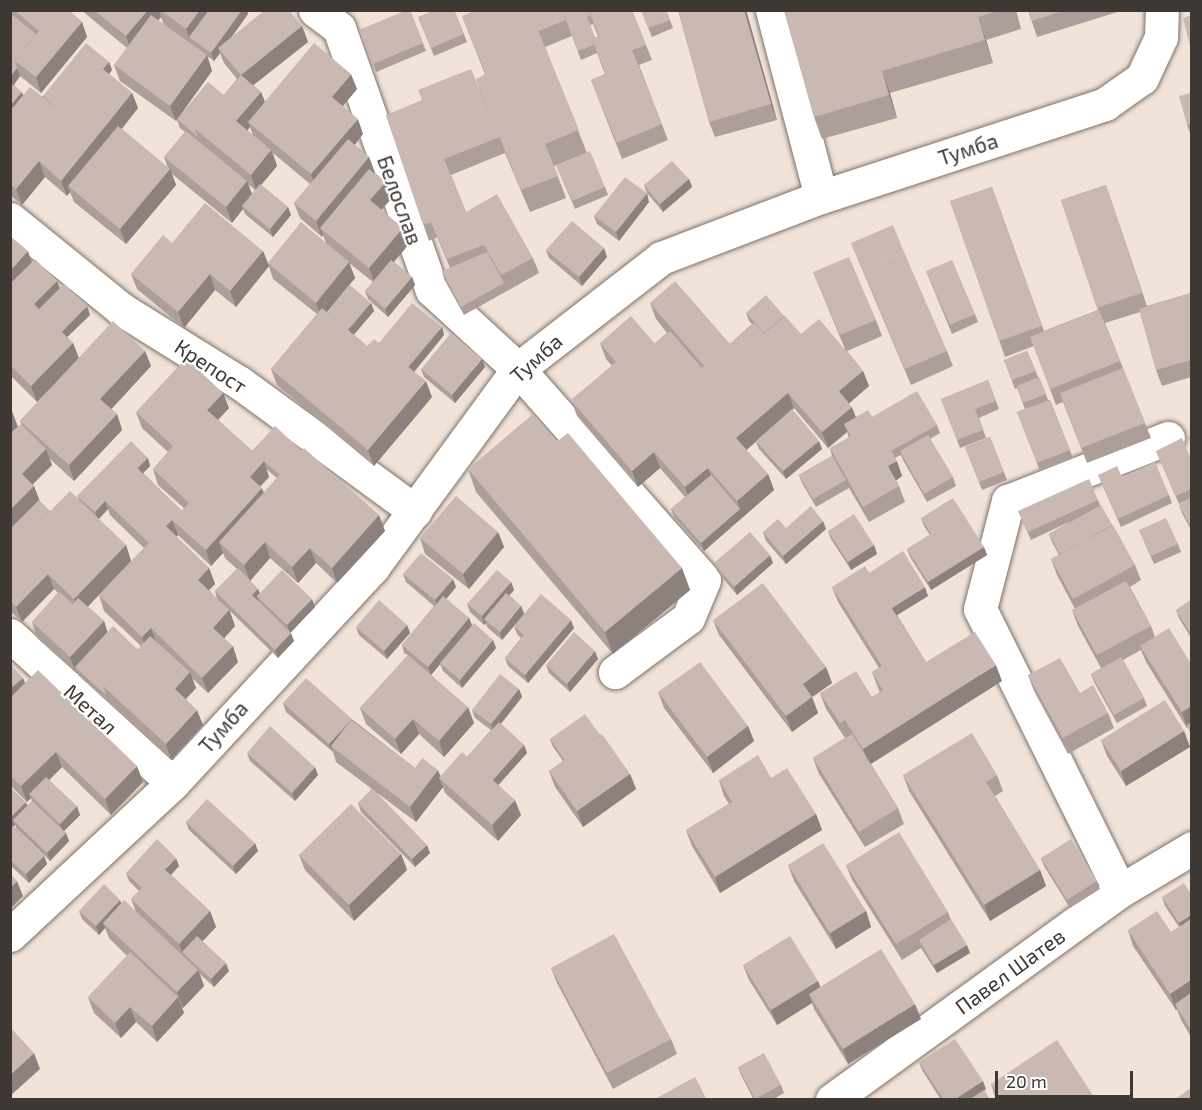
<!DOCTYPE html>
<html>
<head>
<meta charset="utf-8">
<style>
  body { margin:0 }
  #map { position:relative; width:1202px; height:1110px; overflow:hidden; background:#f2e3d8; font-family:"Exo 2",sans-serif }
  div>[style] { position:absolute }
  [style*='--x'] { left:calc(var(--x)*1px); top:calc(var(--y)*1px); width:calc(var(--w)*1px); rotate:calc(var(--a)*1deg) }
  .roads { filter:drop-shadow(0 0 2px #7e7168) drop-shadow(0 0 2px #7e7168) }
  .minor>* { height:33px; margin:-16.5px; padding:0 16.5px; transform-origin:16.5px; border-radius:16.5px; background:#fff }
  .wall>* { inset:0; background:#ae9e9a }
  .shaded-wall>* { inset:0; background:#8d817d }
  .building>* { inset:0; background:#cab8b3 }
  span { translate:-50% -50%; white-space:nowrap; text-align:center; line-height:1.15; -webkit-text-stroke:4.5px #fff; paint-order:stroke }
  .street-label { font-size:21px; color:#3e3834 }
  .frame { position:absolute; inset:0; border:12px solid #3e3834; pointer-events:none }
  .scale { position:absolute; left:995px; top:1071px; width:138px; height:27px; box-sizing:border-box; border:3px solid #3e3834; border-top:0; padding-left:8px; font-size:18px; line-height:21px; white-space:nowrap; color:#3e3834; -webkit-text-stroke:4px #fff; paint-order:stroke }
</style>
</head>
<body>
<div id="map">
  <div class="roads">
    <div class="minor">
      <i style="--x:315;--y:10;--w:30;--a:37"></i>
      <i style="--x:339;--y:28;--w:278;--a:70.5"></i>
      <i style="--x:432;--y:290;--w:117;--a:42.6"></i>
      <i style="--x:518;--y:369;--w:281;--a:48.6"></i>
      <i style="--x:704;--y:580;--w:41;--a:112.8"></i>
      <i style="--x:688;--y:618;--w:91;--a:143.5"></i>
      <i style="--x:772;--y:10;--w:193;--a:75.3"></i>
      <i style="--x:10;--y:219;--w:143;--a:39"></i>
      <i style="--x:121;--y:309;--w:140;--a:31.9"></i>
      <i style="--x:240;--y:383;--w:217;--a:36.2"></i>
      <i style="--x:10;--y:635;--w:220;--a:42.2"></i>
      <i style="--x:1120;--y:891;--w:315;--a:-116.4"></i>
      <i style="--x:980;--y:609;--w:112;--a:-75.5"></i>
      <i style="--x:1008;--y:501;--w:172;--a:-21.5"></i>
      <i style="--x:10;--y:935;--w:223;--a:-43"></i>
      <i style="--x:173;--y:783;--w:294;--a:-47.2"></i>
      <i style="--x:373;--y:567;--w:245;--a:-53.8"></i>
      <i style="--x:518;--y:369;--w:181;--a:-37.8"></i>
      <i style="--x:661;--y:258;--w:171;--a:-20.9"></i>
      <i style="--x:821;--y:197;--w:299;--a:-18.1"></i>
      <i style="--x:1105;--y:104;--w:45;--a:-35.1"></i>
      <i style="--x:1142;--y:78;--w:45;--a:-65.1"></i>
      <i style="--x:1161;--y:37;--w:27;--a:-88"></i>
      <i style="--x:832;--y:1100;--w:356;--a:-36"></i>
      <i style="--x:1120;--y:891;--w:84;--a:-30.8"></i>
    </div>
  </div>
  <div class="wall">
    <i style="clip-path:polygon(evenodd,10px 10px,68px 10px,82px 22px,87px 37px,41px 93px,20px 76px,14px 85px,23px 95px,43px 96px,109px 62px,112px 70px,109px 74px,132px 93px,138px 108px,122px 129px,168px 168px,164px 157px,185px 132px,180px 128px,177px 120px,176px 121px,120px 81px,114px 65px,127px 48px,81px 10px,247px 10px,248px 14px,232px 37px,302px 26px,308px 42px,253px 85px,261px 92px,265px 102px,357px 89px,343px 106px,363px 134px,355px 145px,369px 157px,375px 173px,386px 182px,392px 198px,381px 210px,409px 244px,394px 262px,412px 277px,415px 285px,388px 317px,368px 299px,365px 291px,373px 282px,349px 263px,355px 278px,327px 312px,371px 303px,374px 311px,354px 335px,367px 346px,442px 327px,444px 335px,414px 372px,432px 397px,374px 466px,277px 385px,271px 369px,317px 314px,273px 279px,268px 263px,326px 243px,323px 235px,322px 237px,300px 218px,294px 203px,310px 184px,273px 153px,277px 166px,261px 185px,288px 207px,291px 215px,273px 237px,245px 214px,243px 209px,232px 223px,172px 174px,176px 185px,126px 244px,74px 202px,70px 192px,67px 196px,45px 177px,22px 205px,10px 195px,10px 10px,161px 17px,164px 25px,158px 20px,161px 17px,10px 10px,220px 53px,224px 63px,237px 79px,224px 95px,181px 114px,212px 71px,207px 56px,214px 61px,220px 53px,10px 10px,250px 127px,253px 135px,247px 130px,250px 127px,10px 10px,248px 184px,255px 190px,252px 194px,248px 184px)"></i>
    <i style="clip-path:polygon(410px 10px,426px 51px,376px 72px,359px 30px)"></i>
    <i style="clip-path:polygon(454px 10px,467px 42px,434px 56px,418px 17px)"></i>
    <i style="clip-path:polygon(evenodd,632px 10px,652px 60px,639px 65px,668px 140px,622px 159px,591px 80px,605px 74px,597px 53px,581px 60px,572px 36px,545px 47px,587px 153px,554px 166px,566px 198px,530px 212px,505px 153px,451px 175px,466px 212px,533px 258px,539px 273px,464px 315px,444px 279px,442px 271px,450px 268px,437px 237px,429px 241px,386px 115px,479px 88px,485px 74px,462px 16px,632px 10px,593px 24px,598px 36px,595px 38px,590px 25px,593px 24px)"></i>
    <i style="clip-path:polygon(641px 10px,666px 10px,673px 28px,652px 37px)"></i>
    <i style="clip-path:polygon(678px 10px,746px 10px,777px 120px,715px 137px,709px 122px)"></i>
    <i style="clip-path:polygon(784px 10px,1016px 10px,1021px 29px,986px 40px,993px 63px,890px 93px,897px 118px,822px 139px,814px 117px)"></i>
    <i style="clip-path:polygon(1028px 10px,1124px 10px,1037px 37px)"></i>
    <i style="clip-path:polygon(1191px 93px,1191px 132px,1190px 133px,1187px 125px)"></i>
    <i style="clip-path:polygon(556px 165px,605px 187px,608px 195px,575px 209px)"></i>
    <i style="clip-path:polygon(689px 179px,692px 187px,663px 212px,647px 193px,644px 185px)"></i>
    <i style="clip-path:polygon(1106px 185px,1147px 306px,1191px 293px,1191px 377px,1162px 386px,1156px 370px,1140px 312px,1105px 323px,1151px 438px,1087px 463px,1063px 402px,1056px 405px,1034px 346px,1005px 357px,950px 201px,992px 187px,1044px 331px,1098px 310px,1061px 200px)"></i>
    <i style="clip-path:polygon(649px 202px,619px 241px,597px 224px,594px 216px)"></i>
    <i style="clip-path:polygon(evenodd,10px 236px,32px 262px,90px 315px,67px 337px,73px 343px,79px 358px,145px 351px,151px 366px,111px 409px,117px 414px,122px 430px,74px 481px,49px 458px,52px 465px,33px 484px,40px 502px,50px 511px,79px 500px,77px 496px,148px 458px,150px 466px,143px 473px,182px 511px,184px 508px,158px 485px,153px 469px,168px 452px,142px 428px,136px 412px,229px 408px,218px 420px,252px 451px,302px 451px,379px 515px,385px 531px,337px 583px,316px 563px,298px 583px,270px 558px,250px 581px,258px 589px,260px 593px,315px 607px,290px 632px,294px 641px,278px 658px,230px 611px,235px 626px,224px 638px,238px 662px,208px 693px,192px 678px,196px 688px,186px 699px,203px 725px,171px 760px,78px 675px,77px 672px,76px 673px,37px 638px,32px 622px,58px 593px,54px 589px,22px 622px,10px 611px,10px 435px,22px 425px,20px 421px,63px 375px,37px 402px,10px 375px,10px 236px,266px 469px,277px 478px,264px 493px,260px 487px,269px 477px,266px 469px,10px 236px,108px 509px,110px 515px,144px 548px,99px 595px,104px 611px,141px 646px,138px 650px,107px 631px,104px 621px,87px 606px,131px 561px,126px 545px,98px 519px,108px 509px,10px 236px,178px 535px,211px 566px,223px 553px,225px 558px,237px 569px,215px 591px,217px 599px,209px 590px,215px 584px,209px 568px,176px 537px,178px 535px)"></i>
    <i style="clip-path:polygon(172px 243px,263px 251px,269px 266px,236px 307px,215px 290px,184px 328px,137px 289px,131px 274px)"></i>
    <i style="clip-path:polygon(851px 243px,947px 351px,953px 366px,911px 385px)"></i>
    <i style="clip-path:polygon(546px 250px,607px 257px,582px 286px,549px 258px)"></i>
    <i style="clip-path:polygon(926px 271px,975px 314px,978px 322px,952px 334px)"></i>
    <i style="clip-path:polygon(813px 272px,876px 320px,882px 336px,847px 351px,863px 371px,869px 386px,849px 403px,856px 417px,872px 417px,937px 425px,940px 433px,930px 439px,953px 477px,956px 486px,927px 502px,903px 460px,901px 455px,895px 458px,902px 476px,896px 480px,899px 486px,905px 502px,869px 522px,849px 488px,816px 507px,802px 483px,799px 475px,832px 456px,830px 448px,849px 438px,847px 432px,828px 448px,794px 408px,792px 410px,822px 449px,786px 479px,759px 449px,756px 441px,746px 450px,768px 474px,774px 490px,704px 551px,674px 517px,671px 509px,685px 497px,660px 468px,638px 487px,577px 416px,571px 400px,612px 366px,606px 359px,600px 343px,654px 344px,667px 333px,656px 319px,650px 303px,730px 344px,752px 324px,749px 321px,746px 313px,784px 316px,801px 334px,845px 349px)"></i>
    <i style="clip-path:polygon(1027px 351px,1038px 377px,1039px 377px,1048px 400px,1050px 400px,1073px 458px,1040px 471px,1017px 412px,1025px 409px,1017px 388px,1015px 389px,1004px 360px)"></i>
    <i style="clip-path:polygon(485px 367px,455px 403px,424px 377px,421px 369px)"></i>
    <i style="clip-path:polygon(988px 380px,999px 409px,979px 418px,986px 438px,960px 448px,941px 399px)"></i>
    <i style="clip-path:polygon(990px 437px,1007px 480px,982px 490px,965px 447px)"></i>
    <i style="clip-path:polygon(556px 442px,682px 568px,690px 590px,613px 654px,476px 492px,468px 469px)"></i>
    <i style="clip-path:polygon(1156px 451px,1191px 459px,1191px 498px,1179px 504px)"></i>
    <i style="clip-path:polygon(1098px 475px,1122px 477px,1169px 495px,1172px 503px,1121px 527px)"></i>
    <i style="clip-path:polygon(1191px 498px,1191px 530px,1182px 513px,1179px 505px)"></i>
    <i style="clip-path:polygon(1098px 500px,1100px 505px,1135px 565px,1141px 580px,1130px 587px,1151px 626px,1155px 637px,1191px 664px,1191px 735px,1188px 727px,1187px 728px,1146px 662px,1141px 650px,1123px 660px,1144px 698px,1147px 706px,1117px 723px,1094px 682px,1091px 674px,1101px 668px,1078px 626px,1072px 610px,1075px 609px,1057px 575px,1051px 559px,1059px 555px,1052px 542px,1049px 534px,1071px 521px,1031px 540px,1018px 511px)"></i>
    <i style="clip-path:polygon(921px 518px,984px 547px,987px 555px,931px 590px,910px 557px,907px 549px,930px 535px,924px 526px)"></i>
    <i style="clip-path:polygon(826px 529px,786px 564px,766px 541px,763px 532px)"></i>
    <i style="clip-path:polygon(1139px 530px,1178px 544px,1181px 552px,1154px 564px)"></i>
    <i style="clip-path:polygon(828px 531px,874px 545px,877px 554px,851px 570px,831px 539px)"></i>
    <i style="clip-path:polygon(498px 532px,504px 547px,469px 589px,425px 554px,420px 538px)"></i>
    <i style="clip-path:polygon(714px 563px,773px 563px,737px 595px,717px 571px)"></i>
    <i style="clip-path:polygon(869px 573px,928px 596px,897px 615px,926px 662px,1002px 681px,871px 764px,898px 808px,904px 824px,865px 847px,819px 774px,813px 758px,845px 738px,826px 709px,820px 693px,872px 697px,880px 692px,878px 688px,872px 672px,879px 668px,838px 602px,832px 587px)"></i>
    <i style="clip-path:polygon(403px 574px,456px 587px,446px 599px,469px 618px,472px 625px,493px 640px,496px 648px,462px 688px,443px 671px,440px 664px,431px 675px,474px 723px,444px 757px,419px 734px,401px 754px,366px 724px,360px 708px,408px 655px,404px 653px,402px 645px,434px 606px,406px 582px)"></i>
    <i style="clip-path:polygon(511px 582px,514px 590px,509px 595px,521px 606px,524px 613px,574px 628px,528px 683px,508px 666px,505px 658px,521px 638px,517px 634px,514px 626px,502px 640px,487px 627px,486px 623px,484px 625px,470px 612px,467px 604px)"></i>
    <i style="clip-path:polygon(1191px 600px,1191px 638px,1179px 618px,1176px 610px)"></i>
    <i style="clip-path:polygon(713px 620px,826px 667px,832px 683px,812px 697px,818px 713px,792px 732px,719px 635px)"></i>
    <i style="clip-path:polygon(407px 625px,410px 633px,387px 659px,359px 635px,356px 627px)"></i>
    <i style="clip-path:polygon(598px 659px,570px 692px,549px 673px,546px 665px)"></i>
    <i style="clip-path:polygon(10px 664px,25px 683px,143px 782px,111px 815px,62px 767px,49px 780px,80px 815px,64px 831px,66px 833px,69px 841px,50px 861px,16px 828px,15px 825px,13px 826px,44px 856px,47px 864px,29px 883px,10px 865px,10px 787px,27px 806px,32px 801px,31px 798px,27px 802px,10px 785px)"></i>
    <i style="clip-path:polygon(1028px 675px,1080px 693px,1108px 713px,1114px 728px,1068px 754px,1034px 691px)"></i>
    <i style="clip-path:polygon(519px 689px,522px 697px,501px 724px,524px 745px,527px 753px,498px 785px,521px 815px,498px 841px,445px 793px,443px 787px,416px 822px,376px 792px,430px 853px,415px 867px,361px 812px,358px 803px,372px 789px,336px 762px,333px 752px,286px 712px,283px 703px,353px 720px,415px 768px,440px 776px,467px 757px,491px 730px,475px 718px,472px 710px)"></i>
    <i style="clip-path:polygon(658px 692px,748px 726px,754px 741px,713px 773px,664px 708px)"></i>
    <i style="clip-path:polygon(1184px 731px,1190px 747px,1126px 786px,1107px 756px,1101px 740px)"></i>
    <i style="clip-path:polygon(600px 735px,630px 774px,636px 789px,583px 827px,555px 787px,549px 771px,563px 761px,553px 747px,550px 739px)"></i>
    <i style="clip-path:polygon(247px 753px,318px 775px,295px 801px,250px 761px)"></i>
    <i style="clip-path:polygon(903px 775px,997px 775px,1003px 791px,995px 796px,1040px 870px,1046px 886px,990px 921px,909px 791px)"></i>
    <i style="clip-path:polygon(719px 780px,816px 814px,822px 830px,720px 893px,692px 846px,686px 830px,729px 804px,724px 796px)"></i>
    <i style="clip-path:polygon(186px 822px,258px 851px,236px 874px,189px 830px)"></i>
    <i style="clip-path:polygon(401px 854px,407px 870px,354px 921px,305px 870px,299px 855px)"></i>
    <i style="clip-path:polygon(1041px 858px,1097px 881px,1100px 889px,1070px 908px,1044px 866px)"></i>
    <i style="clip-path:polygon(788px 865px,866px 911px,871px 927px,836px 949px,794px 881px)"></i>
    <i style="clip-path:polygon(846px 865px,948px 912px,951px 920px,970px 953px,937px 973px,921px 948px,902px 960px,852px 880px)"></i>
    <i style="clip-path:polygon(179px 866px,171px 875px,210px 911px,216px 927px,202px 941px,229px 971px,214px 987px,200px 974px,204px 986px,183px 1008px,181px 1006px,184px 1013px,157px 1042px,136px 1022px,121px 1038px,94px 1013px,88px 997px,127px 956px,109px 938px,105px 928px,99px 935px,82px 919px,79px 911px,122px 903px,136px 912px,131px 899px,139px 891px,129px 881px,126px 873px)"></i>
    <i style="clip-path:polygon(1191px 894px,1191px 1037px,1181px 1020px,1177px 1009px,1176px 1010px,1133px 946px,1128px 930px,1171px 932px,1179px 927px,1165px 906px,1162px 897px)"></i>
    <i style="clip-path:polygon(743px 965px,818px 981px,820px 987px,921px 1019px,848px 1064px,814px 1009px,812px 1003px,777px 1025px,749px 980px)"></i>
    <i style="clip-path:polygon(551px 968px,671px 1039px,677px 1054px,613px 1089px,557px 983px)"></i>
    <i style="clip-path:polygon(919px 1062px,986px 1089px,984px 1090px,990px 1100px,941px 1100px,922px 1070px)"></i>
    <i style="clip-path:polygon(738px 1067px,781px 1085px,784px 1093px,772px 1100px,754px 1100px,741px 1075px)"></i>
    <i style="clip-path:polygon(991px 1084px,1096px 1100px,996px 1100px)"></i>
  </div>
  <div class="shaded-wall">
    <i style="clip-path:polygon(148px 10px,159px 10px,161px 17px,132px 52px,126px 36px)"></i>
    <i style="clip-path:polygon(200px 10px,217px 10px,189px 37px,186px 29px)"></i>
    <i style="clip-path:polygon(242px 10px,247px 10px,248px 14px,221px 51px,218px 48px,220px 53px,214px 61px,211px 53px)"></i>
    <i style="clip-path:polygon(744px 10px,746px 10px,777px 120px,771px 104px)"></i>
    <i style="clip-path:polygon(978px 17px,986px 40px,993px 63px,985px 40px)"></i>
    <i style="clip-path:polygon(82px 22px,87px 37px,41px 93px,36px 77px)"></i>
    <i style="clip-path:polygon(302px 26px,308px 42px,246px 91px,241px 75px)"></i>
    <i style="clip-path:polygon(207px 55px,212px 71px,176px 121px,170px 106px)"></i>
    <i style="clip-path:polygon(109px 62px,112px 70px,67px 127px,64px 119px)"></i>
    <i style="clip-path:polygon(17px 68px,20px 76px,13px 86px,10px 77px)"></i>
    <i style="clip-path:polygon(882px 71px,890px 93px,897px 118px,889px 95px)"></i>
    <i style="clip-path:polygon(351px 74px,357px 89px,337px 113px,332px 97px)"></i>
    <i style="clip-path:polygon(22px 92px,25px 100px,10px 118px,10px 106px)"></i>
    <i style="clip-path:polygon(261px 92px,267px 108px,248px 122px,250px 127px,242px 137px,236px 121px)"></i>
    <i style="clip-path:polygon(132px 93px,138px 108px,73px 189px,68px 186px,70px 192px,67px 196px,61px 181px)"></i>
    <i style="clip-path:polygon(358px 119px,363px 134px,317px 190px,311px 174px)"></i>
    <i style="clip-path:polygon(271px 150px,277px 166px,256px 191px,251px 175px)"></i>
    <i style="clip-path:polygon(369px 157px,375px 173px,326px 232px,320px 228px,323px 235px,322px 237px,316px 221px)"></i>
    <i style="clip-path:polygon(39px 161px,45px 177px,22px 205px,16px 189px)"></i>
    <i style="clip-path:polygon(170px 169px,176px 185px,126px 244px,120px 229px)"></i>
    <i style="clip-path:polygon(689px 179px,692px 187px,663px 212px,660px 204px)"></i>
    <i style="clip-path:polygon(247px 181px,253px 197px,242px 206px,243px 209px,232px 223px,226px 207px)"></i>
    <i style="clip-path:polygon(386px 182px,392px 198px,376px 216px,370px 200px)"></i>
    <i style="clip-path:polygon(647px 193px,649px 202px,619px 241px,616px 232px)"></i>
    <i style="clip-path:polygon(288px 207px,291px 215px,273px 237px,270px 229px)"></i>
    <i style="clip-path:polygon(403px 228px,409px 244px,375px 284px,369px 268px)"></i>
    <i style="clip-path:polygon(604px 248px,607px 257px,582px 286px,579px 277px)"></i>
    <i style="clip-path:polygon(28px 251px,33px 266px,10px 294px,10px 271px)"></i>
    <i style="clip-path:polygon(263px 251px,269px 266px,236px 307px,230px 291px)"></i>
    <i style="clip-path:polygon(349px 262px,355px 278px,322px 318px,316px 303px)"></i>
    <i style="clip-path:polygon(210px 274px,215px 290px,184px 328px,178px 312px)"></i>
    <i style="clip-path:polygon(412px 277px,415px 285px,388px 317px,385px 309px)"></i>
    <i style="clip-path:polygon(57px 281px,63px 296px,37px 312px,34px 304px)"></i>
    <i style="clip-path:polygon(371px 303px,374px 311px,348px 341px,345px 333px)"></i>
    <i style="clip-path:polygon(87px 306px,90px 315px,62px 342px,59px 334px)"></i>
    <i style="clip-path:polygon(442px 327px,444px 335px,409px 378px,406px 370px)"></i>
    <i style="clip-path:polygon(73px 343px,79px 359px,37px 402px,31px 386px)"></i>
    <i style="clip-path:polygon(145px 351px,151px 366px,106px 415px,100px 399px)"></i>
    <i style="clip-path:polygon(482px 359px,485px 367px,455px 403px,452px 395px)"></i>
    <i style="clip-path:polygon(863px 371px,869px 386px,845px 407px,839px 391px)"></i>
    <i style="clip-path:polygon(426px 381px,432px 397px,374px 466px,368px 450px)"></i>
    <i style="clip-path:polygon(223px 393px,229px 408px,213px 425px,207px 410px)"></i>
    <i style="clip-path:polygon(788px 393px,794px 408px,742px 454px,736px 438px)"></i>
    <i style="clip-path:polygon(852px 407px,858px 423px,844px 424px,847px 432px,828px 448px,822px 432px)"></i>
    <i style="clip-path:polygon(12px 411px,18px 427px,10px 434px,10px 412px)"></i>
    <i style="clip-path:polygon(117px 414px,122px 430px,74px 481px,69px 465px)"></i>
    <i style="clip-path:polygon(819px 441px,822px 449px,786px 479px,783px 471px)"></i>
    <i style="clip-path:polygon(46px 449px,52px 465px,28px 489px,22px 474px)"></i>
    <i style="clip-path:polygon(654px 452px,660px 468px,638px 487px,632px 471px)"></i>
    <i style="clip-path:polygon(148px 458px,150px 466px,111px 506px,105px 501px)"></i>
    <i style="clip-path:polygon(264px 461px,269px 477px,255px 492px,250px 477px)"></i>
    <i style="clip-path:polygon(897px 461px,902px 476px,894px 482px,888px 466px)"></i>
    <i style="clip-path:polygon(708px 468px,714px 483px,691px 503px,685px 487px)"></i>
    <i style="clip-path:polygon(768px 474px,774px 490px,704px 551px,701px 543px,740px 509px,737px 501px)"></i>
    <i style="clip-path:polygon(34px 486px,40px 502px,10px 531px,10px 510px)"></i>
    <i style="clip-path:polygon(262px 488px,268px 504px,219px 542px,223px 553px,211px 566px,206px 550px)"></i>
    <i style="clip-path:polygon(105px 501px,108px 509px,98px 520px,95px 512px)"></i>
    <i style="clip-path:polygon(379px 515px,385px 531px,337px 583px,332px 568px)"></i>
    <i style="clip-path:polygon(172px 520px,178px 535px,171px 542px,166px 526px)"></i>
    <i style="clip-path:polygon(823px 521px,826px 529px,786px 564px,783px 556px)"></i>
    <i style="clip-path:polygon(498px 532px,504px 547px,469px 589px,463px 574px)"></i>
    <i style="clip-path:polygon(265px 542px,270px 558px,250px 581px,244px 565px)"></i>
    <i style="clip-path:polygon(126px 545px,131px 561px,80px 615px,74px 599px)"></i>
    <i style="clip-path:polygon(874px 545px,877px 554px,851px 570px,848px 562px)"></i>
    <i style="clip-path:polygon(984px 547px,987px 555px,931px 590px,928px 582px)"></i>
    <i style="clip-path:polygon(310px 548px,316px 563px,298px 583px,292px 567px)"></i>
    <i style="clip-path:polygon(770px 555px,773px 563px,737px 595px,734px 587px)"></i>
    <i style="clip-path:polygon(209px 568px,215px 584px,203px 596px,198px 580px)"></i>
    <i style="clip-path:polygon(682px 568px,690px 590px,613px 654px,605px 632px)"></i>
    <i style="clip-path:polygon(48px 574px,54px 589px,22px 622px,16px 607px)"></i>
    <i style="clip-path:polygon(453px 579px,456px 587px,438px 609px,435px 600px)"></i>
    <i style="clip-path:polygon(511px 582px,514px 590px,487px 621px,484px 619px,486px 623px,484px 625px,482px 616px)"></i>
    <i style="clip-path:polygon(925px 587px,928px 596px,894px 617px,891px 609px)"></i>
    <i style="clip-path:polygon(258px 589px,261px 597px,257px 596px,258px 600px,255px 603px,252px 595px)"></i>
    <i style="clip-path:polygon(312px 599px,315px 607px,290px 633px,287px 625px)"></i>
    <i style="clip-path:polygon(521px 606px,524px 614px,502px 640px,500px 632px)"></i>
    <i style="clip-path:polygon(229px 610px,235px 626px,219px 644px,213px 628px)"></i>
    <i style="clip-path:polygon(469px 618px,472px 626px,431px 675px,428px 667px)"></i>
    <i style="clip-path:polygon(571px 620px,574px 628px,528px 683px,525px 675px)"></i>
    <i style="clip-path:polygon(104px 621px,109px 637px,75px 667px,76px 673px,70px 657px)"></i>
    <i style="clip-path:polygon(407px 625px,410px 633px,387px 659px,384px 651px)"></i>
    <i style="clip-path:polygon(151px 628px,157px 644px,148px 653px,142px 637px)"></i>
    <i style="clip-path:polygon(291px 633px,294px 641px,278px 658px,275px 650px)"></i>
    <i style="clip-path:polygon(493px 640px,496px 648px,462px 688px,460px 680px)"></i>
    <i style="clip-path:polygon(233px 646px,238px 662px,208px 693px,202px 678px)"></i>
    <i style="clip-path:polygon(595px 651px,598px 659px,570px 692px,567px 684px)"></i>
    <i style="clip-path:polygon(996px 665px,1002px 681px,869px 765px,863px 749px)"></i>
    <i style="clip-path:polygon(826px 667px,832px 683px,808px 700px,803px 684px)"></i>
    <i style="clip-path:polygon(190px 672px,196px 688px,180px 705px,175px 689px)"></i>
    <i style="clip-path:polygon(23px 678px,29px 693px,10px 710px,10px 689px)"></i>
    <i style="clip-path:polygon(519px 689px,522px 697px,494px 732px,491px 724px)"></i>
    <i style="clip-path:polygon(812px 697px,818px 713px,792px 732px,786px 716px)"></i>
    <i style="clip-path:polygon(1191px 706px,1191px 725px,1187px 725px,1187px 728px,1182px 712px)"></i>
    <i style="clip-path:polygon(468px 707px,474px 723px,444px 757px,439px 741px)"></i>
    <i style="clip-path:polygon(197px 710px,203px 725px,171px 760px,166px 744px)"></i>
    <i style="clip-path:polygon(352px 719px,355px 727px,331px 746px,332px 752px,329px 744px)"></i>
    <i style="clip-path:polygon(413px 719px,419px 734px,401px 754px,395px 739px)"></i>
    <i style="clip-path:polygon(748px 726px,754px 741px,713px 773px,707px 757px)"></i>
    <i style="clip-path:polygon(1184px 731px,1190px 747px,1126px 786px,1121px 771px)"></i>
    <i style="clip-path:polygon(524px 745px,527px 753px,493px 791px,490px 783px)"></i>
    <i style="clip-path:polygon(56px 752px,62px 767px,32px 797px,29px 794px,31px 798px,27px 802px,21px 786px)"></i>
    <i style="clip-path:polygon(137px 766px,143px 782px,111px 815px,105px 799px)"></i>
    <i style="clip-path:polygon(315px 767px,318px 775px,295px 801px,292px 793px)"></i>
    <i style="clip-path:polygon(438px 770px,442px 780px,439px 778px,443px 787px,416px 822px,410px 807px)"></i>
    <i style="clip-path:polygon(630px 774px,636px 789px,583px 827px,577px 811px)"></i>
    <i style="clip-path:polygon(515px 800px,521px 815px,498px 841px,492px 825px)"></i>
    <i style="clip-path:polygon(26px 802px,29px 810px,13px 820px,15px 825px,10px 829px,10px 818px)"></i>
    <i style="clip-path:polygon(77px 806px,80px 815px,63px 832px,60px 824px)"></i>
    <i style="clip-path:polygon(816px 814px,822px 830px,720px 893px,715px 877px)"></i>
    <i style="clip-path:polygon(66px 833px,69px 841px,50px 861px,47px 853px)"></i>
    <i style="clip-path:polygon(255px 843px,258px 851px,236px 874px,233px 866px)"></i>
    <i style="clip-path:polygon(427px 845px,430px 853px,415px 867px,412px 859px)"></i>
    <i style="clip-path:polygon(401px 854px,407px 870px,354px 921px,349px 905px)"></i>
    <i style="clip-path:polygon(44px 856px,47px 864px,29px 883px,26px 874px)"></i>
    <i style="clip-path:polygon(176px 858px,179px 866px,148px 899px,145px 891px)"></i>
    <i style="clip-path:polygon(1040px 870px,1046px 886px,990px 921px,984px 905px)"></i>
    <i style="clip-path:polygon(17px 881px,23px 896px,10px 909px,10px 888px)"></i>
    <i style="clip-path:polygon(120px 900px,123px 908px,103px 923px,105px 928px,99px 935px,96px 926px)"></i>
    <i style="clip-path:polygon(210px 911px,216px 927px,188px 957px,182px 952px,179px 944px)"></i>
    <i style="clip-path:polygon(866px 911px,871px 927px,836px 949px,830px 933px)"></i>
    <i style="clip-path:polygon(1191px 915px,1191px 925px,1182px 931px,1179px 923px)"></i>
    <i style="clip-path:polygon(967px 945px,970px 953px,937px 973px,934px 965px)"></i>
    <i style="clip-path:polygon(226px 963px,229px 971px,214px 987px,211px 979px)"></i>
    <i style="clip-path:polygon(198px 970px,204px 986px,183px 1008px,177px 992px)"></i>
    <i style="clip-path:polygon(1191px 980px,1191px 1000px,1175px 1004px,1177px 1009px,1176px 1010px,1170px 994px)"></i>
    <i style="clip-path:polygon(818px 981px,824px 996px,809px 994px,812px 1003px,777px 1025px,771px 1010px)"></i>
    <i style="clip-path:polygon(178px 997px,184px 1013px,157px 1042px,152px 1026px)"></i>
    <i style="clip-path:polygon(915px 1004px,921px 1019px,848px 1064px,843px 1049px)"></i>
    <i style="clip-path:polygon(130px 1007px,136px 1022px,121px 1038px,115px 1023px)"></i>
    <i style="clip-path:polygon(34px 1053px,40px 1069px,10px 1096px,10px 1075px)"></i>
    <i style="clip-path:polygon(983px 1081px,986px 1089px,969px 1100px,954px 1100px)"></i>
  </div>
  <div class="building">
    <i style="clip-path:polygon(14px 10px,68px 10px,82px 22px,36px 77px,15px 61px,39px 31px)"></i>
    <i style="clip-path:polygon(94px 10px,148px 10px,126px 36px)"></i>
    <i style="clip-path:polygon(160px 10px,200px 10px,186px 29px)"></i>
    <i style="clip-path:polygon(209px 10px,242px 10px,211px 53px,189px 37px)"></i>
    <i style="clip-path:polygon(265px 10px,289px 10px,302px 26px,241px 75px,218px 48px)"></i>
    <i style="clip-path:polygon(407px 10px,410px 10px,423px 43px,373px 64px,359px 30px)"></i>
    <i style="clip-path:polygon(435px 10px,454px 10px,464px 34px,431px 48px,418px 17px)"></i>
    <i style="clip-path:polygon(476px 10px,519px 10px,468px 31px,471px 38px,462px 16px)"></i>
    <i style="clip-path:polygon(519px 10px,562px 10px,566px 20px,539px 31px,536px 25px,476px 50px,478px 56px,468px 31px)"></i>
    <i style="clip-path:polygon(562px 10px,590px 10px,589px 11px,590px 16px,587px 17px,595px 38px,592px 39px,594px 45px,578px 51px)"></i>
    <i style="clip-path:polygon(590px 10px,632px 10px,646px 45px,632px 50px,662px 124px,617px 143px,591px 80px,606px 74px,592px 39px,599px 36px,589px 11px)"></i>
    <i style="clip-path:polygon(641px 10px,666px 10px,670px 20px,649px 28px)"></i>
    <i style="clip-path:polygon(678px 10px,744px 10px,771px 104px,709px 122px)"></i>
    <i style="clip-path:polygon(784px 10px,1001px 10px,978px 17px,985px 40px,882px 71px,889px 95px,814px 117px)"></i>
    <i style="clip-path:polygon(1028px 10px,1066px 10px,1031px 21px)"></i>
    <i style="clip-path:polygon(11px 14px,36px 34px,15px 61px,17px 68px,10px 77px)"></i>
    <i style="clip-path:polygon(151px 15px,207px 55px,170px 106px,114px 65px)"></i>
    <i style="clip-path:polygon(1191px 15px,1191px 50px,1183px 18px)"></i>
    <i style="clip-path:polygon(536px 25px,579px 130px,545px 144px,558px 176px,521px 190px,476px 79px,486px 74px,476px 50px)"></i>
    <i style="clip-path:polygon(86px 43px,109px 62px,103px 69px,98px 65px,61px 111px,43px 96px)"></i>
    <i style="clip-path:polygon(314px 43px,351px 74px,332px 97px,358px 119px,311px 174px,248px 122px)"></i>
    <i style="clip-path:polygon(98px 65px,132px 93px,61px 181px,39px 161px,16px 189px,10px 184px,10px 111px,30px 87px,61px 111px)"></i>
    <i style="clip-path:polygon(471px 69px,500px 137px,444px 159px,466px 212px,497px 194px,533px 258px,501px 275px,484px 245px,447px 259px,431px 222px,423px 225px,386px 115px,422px 100px,418px 90px)"></i>
    <i style="clip-path:polygon(241px 75px,261px 92px,236px 121px,271px 150px,251px 175px,195px 129px)"></i>
    <i style="clip-path:polygon(208px 82px,224px 95px,195px 129px,198px 137px,177px 119px)"></i>
    <i style="clip-path:polygon(10px 83px,22px 92px,10px 106px)"></i>
    <i style="clip-path:polygon(1191px 93px,1191px 124px,1187px 125px,1179px 96px)"></i>
    <i style="clip-path:polygon(118px 126px,170px 169px,120px 229px,68px 186px)"></i>
    <i style="clip-path:polygon(186px 131px,247px 181px,226px 207px,164px 157px)"></i>
    <i style="clip-path:polygon(348px 139px,369px 157px,316px 221px,294px 203px)"></i>
    <i style="clip-path:polygon(590px 151px,605px 187px,572px 201px,556px 165px)"></i>
    <i style="clip-path:polygon(672px 161px,689px 179px,660px 204px,644px 185px)"></i>
    <i style="clip-path:polygon(369px 169px,386px 182px,370px 200px,403px 228px,369px 268px,320px 228px)"></i>
    <i style="clip-path:polygon(625px 177px,647px 193px,616px 232px,594px 216px)"></i>
    <i style="clip-path:polygon(260px 184px,288px 207px,270px 229px,242px 206px)"></i>
    <i style="clip-path:polygon(1106px 185px,1142px 293px,1097px 308px,1061px 200px)"></i>
    <i style="clip-path:polygon(992px 187px,1042px 326px,999px 341px,950px 201px)"></i>
    <i style="clip-path:polygon(205px 203px,263px 251px,230px 291px,210px 274px,178px 312px,131px 274px,163px 235px,172px 243px)"></i>
    <i style="clip-path:polygon(572px 221px,604px 248px,579px 277px,546px 250px)"></i>
    <i style="clip-path:polygon(301px 222px,349px 262px,316px 303px,268px 263px)"></i>
    <i style="clip-path:polygon(893px 225px,904px 252px,863px 270px,866px 277px,851px 243px)"></i>
    <i style="clip-path:polygon(10px 236px,28px 251px,10px 271px)"></i>
    <i style="clip-path:polygon(487px 252px,504px 283px,461px 307px,442px 271px)"></i>
    <i style="clip-path:polygon(904px 252px,947px 351px,905px 369px,863px 270px)"></i>
    <i style="clip-path:polygon(849px 257px,876px 320px,840px 335px,813px 272px)"></i>
    <i style="clip-path:polygon(35px 259px,57px 281px,34px 304px,73px 343px,31px 386px,10px 365px,10px 284px)"></i>
    <i style="clip-path:polygon(391px 260px,412px 277px,385px 309px,365px 291px)"></i>
    <i style="clip-path:polygon(952px 260px,975px 314px,950px 325px,926px 271px)"></i>
    <i style="clip-path:polygon(675px 281px,730px 344px,754px 323px,764px 334px,785px 316px,801px 334px,819px 319px,863px 371px,839px 391px,852px 407px,822px 432px,788px 393px,736px 438px,768px 474px,737px 501px,708px 468px,685px 487px,654px 452px,632px 471px,571px 400px,616px 362px,600px 343px,631px 316px,687px 381px,704px 366px,650px 303px)"></i>
    <i style="clip-path:polygon(64px 284px,87px 306px,62px 332px,39px 309px)"></i>
    <i style="clip-path:polygon(350px 285px,371px 303px,348px 330px,327px 312px)"></i>
    <i style="clip-path:polygon(1191px 293px,1191px 360px,1156px 370px,1139px 309px)"></i>
    <i style="clip-path:polygon(766px 295px,784px 316px,764px 333px,746px 313px)"></i>
    <i style="clip-path:polygon(412px 303px,442px 327px,408px 367px,379px 343px)"></i>
    <i style="clip-path:polygon(322px 308px,367px 346px,374px 339px,426px 381px,368px 450px,271px 369px)"></i>
    <i style="clip-path:polygon(1099px 310px,1120px 361px,1050px 389px,1030px 337px)"></i>
    <i style="clip-path:polygon(113px 321px,145px 351px,100px 399px,117px 414px,69px 465px,20px 421px)"></i>
    <i style="clip-path:polygon(670px 331px,702px 368px,687px 381px,654px 344px)"></i>
    <i style="clip-path:polygon(451px 333px,482px 359px,452px 395px,421px 369px)"></i>
    <i style="clip-path:polygon(1027px 351px,1036px 371px,1012px 380px,1004px 360px)"></i>
    <i style="clip-path:polygon(186px 358px,223px 393px,207px 410px,264px 461px,250px 477px,262px 488px,206px 550px,172px 520px,166px 526px,209px 568px,198px 580px,229px 610px,213px 628px,233px 646px,202px 678px,151px 628px,142px 637px,99px 595px,149px 543px,104px 500px,136px 467px,182px 511px,189px 503px,153px 469px,173px 446px,136px 412px)"></i>
    <i style="clip-path:polygon(1123px 368px,1145px 423px,1081px 448px,1060px 393px)"></i>
    <i style="clip-path:polygon(1039px 377px,1046px 394px,1023px 403px,1017px 386px)"></i>
    <i style="clip-path:polygon(988px 380px,996px 401px,975px 409px,983px 430px,957px 440px,941px 399px)"></i>
    <i style="clip-path:polygon(917px 391px,937px 425px,891px 451px,872px 417px)"></i>
    <i style="clip-path:polygon(1050px 400px,1070px 450px,1037px 463px,1017px 412px)"></i>
    <i style="clip-path:polygon(792px 409px,819px 441px,783px 471px,756px 441px)"></i>
    <i style="clip-path:polygon(868px 410px,897px 461px,888px 466px,899px 486px,863px 507px,830px 448px,851px 436px,844px 424px)"></i>
    <i style="clip-path:polygon(533px 414px,556px 442px,568px 433px,682px 568px,605px 632px,468px 469px)"></i>
    <i style="clip-path:polygon(21px 424px,46px 449px,22px 474px,34px 486px,10px 510px,10px 435px)"></i>
    <i style="clip-path:polygon(275px 426px,302px 451px,280px 475px,252px 451px)"></i>
    <i style="clip-path:polygon(928px 435px,953px 477px,924px 494px,900px 451px)"></i>
    <i style="clip-path:polygon(1191px 435px,1191px 444px,1188px 437px)"></i>
    <i style="clip-path:polygon(990px 437px,1004px 472px,979px 482px,965px 447px)"></i>
    <i style="clip-path:polygon(1182px 438px,1191px 459px,1191px 489px,1176px 496px,1156px 451px)"></i>
    <i style="clip-path:polygon(131px 441px,148px 458px,137px 468px,136px 467px,104px 500px,105px 501px,95px 512px,77px 496px)"></i>
    <i style="clip-path:polygon(304px 448px,379px 515px,332px 568px,310px 548px,292px 567px,265px 542px,244px 565px,219px 542px)"></i>
    <i style="clip-path:polygon(832px 456px,846px 480px,813px 499px,799px 475px)"></i>
    <i style="clip-path:polygon(1155px 462px,1169px 495px,1118px 519px,1098px 475px,1117px 466px,1122px 477px)"></i>
    <i style="clip-path:polygon(711px 475px,740px 509px,701px 543px,671px 509px)"></i>
    <i style="clip-path:polygon(1089px 479px,1098px 500px,1028px 532px,1018px 511px)"></i>
    <i style="clip-path:polygon(70px 491px,126px 545px,74px 599px,48px 574px,16px 607px,10px 601px,10px 552px)"></i>
    <i style="clip-path:polygon(456px 496px,498px 532px,463px 574px,420px 538px)"></i>
    <i style="clip-path:polygon(953px 498px,984px 547px,928px 582px,907px 549px,931px 534px,921px 518px)"></i>
    <i style="clip-path:polygon(1191px 498px,1191px 527px,1179px 505px)"></i>
    <i style="clip-path:polygon(39px 500px,50px 511px,10px 552px,10px 529px)"></i>
    <i style="clip-path:polygon(1101px 505px,1112px 525px,1060px 554px,1049px 534px)"></i>
    <i style="clip-path:polygon(811px 506px,823px 521px,783px 556px,763px 532px,778px 519px,786px 528px)"></i>
    <i style="clip-path:polygon(854px 514px,874px 545px,848px 562px,828px 531px)"></i>
    <i style="clip-path:polygon(1166px 518px,1178px 544px,1151px 556px,1139px 530px)"></i>
    <i style="clip-path:polygon(1113px 525px,1135px 565px,1073px 599px,1051px 559px)"></i>
    <i style="clip-path:polygon(750px 532px,770px 555px,734px 587px,714px 563px)"></i>
    <i style="clip-path:polygon(903px 551px,925px 587px,892px 608px,869px 573px)"></i>
    <i style="clip-path:polygon(421px 553px,453px 579px,435px 600px,403px 574px)"></i>
    <i style="clip-path:polygon(865px 566px,926px 662px,975px 632px,996px 665px,863px 749px,845px 720px,840px 723px,820px 693px,856px 671px,872px 697px,883px 690px,872px 672px,882px 666px,832px 587px)"></i>
    <i style="clip-path:polygon(238px 568px,258px 589px,252px 595px,291px 633px,275px 650px,215px 591px)"></i>
    <i style="clip-path:polygon(282px 570px,312px 599px,287px 625px,257px 596px)"></i>
    <i style="clip-path:polygon(497px 570px,511px 582px,482px 616px,467px 604px)"></i>
    <i style="clip-path:polygon(1126px 581px,1151px 626px,1097px 655px,1072px 610px)"></i>
    <i style="clip-path:polygon(763px 583px,826px 667px,803px 684px,812px 697px,786px 716px,713px 620px)"></i>
    <i style="clip-path:polygon(59px 592px,73px 604px,78px 598px,104px 621px,70px 657px,32px 622px)"></i>
    <i style="clip-path:polygon(506px 593px,521px 606px,500px 632px,484px 619px)"></i>
    <i style="clip-path:polygon(541px 594px,571px 620px,525px 675px,505px 658px,524px 635px,514px 626px)"></i>
    <i style="clip-path:polygon(443px 596px,469px 618px,428px 667px,402px 645px)"></i>
    <i style="clip-path:polygon(379px 600px,407px 625px,384px 651px,356px 627px)"></i>
    <i style="clip-path:polygon(1191px 600px,1191px 634px,1176px 610px)"></i>
    <i style="clip-path:polygon(474px 623px,493px 640px,460px 680px,440px 663px)"></i>
    <i style="clip-path:polygon(113px 626px,138px 650px,104px 687px,106px 695px,75px 667px)"></i>
    <i style="clip-path:polygon(1169px 628px,1191px 664px,1191px 706px,1182px 712px,1140px 646px)"></i>
    <i style="clip-path:polygon(574px 632px,595px 651px,567px 684px,546px 665px)"></i>
    <i style="clip-path:polygon(150px 636px,190px 672px,175px 689px,197px 710px,166px 744px,104px 687px)"></i>
    <i style="clip-path:polygon(408px 655px,468px 707px,439px 741px,413px 719px,395px 739px,360px 708px)"></i>
    <i style="clip-path:polygon(1121px 657px,1144px 698px,1114px 715px,1091px 674px)"></i>
    <i style="clip-path:polygon(1060px 658px,1080px 693px,1093px 685px,1108px 713px,1063px 738px,1028px 675px)"></i>
    <i style="clip-path:polygon(700px 662px,748px 726px,707px 757px,658px 692px)"></i>
    <i style="clip-path:polygon(10px 664px,23px 678px,10px 689px)"></i>
    <i style="clip-path:polygon(38px 670px,137px 766px,105px 799px,56px 752px,21px 786px,10px 775px,10px 698px)"></i>
    <i style="clip-path:polygon(500px 674px,519px 689px,491px 724px,472px 710px)"></i>
    <i style="clip-path:polygon(306px 678px,352px 719px,329px 744px,283px 703px)"></i>
    <i style="clip-path:polygon(1165px 700px,1184px 731px,1121px 771px,1101px 740px)"></i>
    <i style="clip-path:polygon(585px 714px,600px 735px,565px 760px,550px 739px)"></i>
    <i style="clip-path:polygon(351px 720px,415px 768px,422px 758px,438px 770px,410px 807px,331px 746px)"></i>
    <i style="clip-path:polygon(499px 722px,524px 745px,493px 780px,467px 757px)"></i>
    <i style="clip-path:polygon(1191px 722px,1191px 732px,1187px 725px)"></i>
    <i style="clip-path:polygon(270px 726px,315px 767px,292px 793px,247px 753px)"></i>
    <i style="clip-path:polygon(972px 733px,997px 775px,986px 782px,1040px 870px,984px 905px,903px 775px)"></i>
    <i style="clip-path:polygon(602px 734px,630px 774px,577px 811px,549px 771px)"></i>
    <i style="clip-path:polygon(852px 734px,898px 808px,859px 832px,813px 758px)"></i>
    <i style="clip-path:polygon(462px 752px,515px 800px,492px 825px,439px 778px)"></i>
    <i style="clip-path:polygon(758px 755px,771px 778px,787px 768px,816px 814px,715px 877px,686px 830px,732px 802px,719px 780px)"></i>
    <i style="clip-path:polygon(46px 777px,77px 806px,60px 824px,29px 794px)"></i>
    <i style="clip-path:polygon(10px 787px,26px 802px,10px 818px)"></i>
    <i style="clip-path:polygon(373px 789px,427px 845px,412px 859px,358px 803px)"></i>
    <i style="clip-path:polygon(207px 799px,255px 843px,233px 866px,186px 822px)"></i>
    <i style="clip-path:polygon(32px 801px,66px 833px,47px 853px,13px 820px)"></i>
    <i style="clip-path:polygon(351px 804px,401px 854px,349px 905px,299px 855px)"></i>
    <i style="clip-path:polygon(10px 824px,44px 856px,26px 874px,10px 860px)"></i>
    <i style="clip-path:polygon(899px 832px,948px 912px,896px 944px,846px 865px)"></i>
    <i style="clip-path:polygon(157px 839px,176px 858px,165px 869px,162px 867px,142px 888px,126px 873px)"></i>
    <i style="clip-path:polygon(1071px 839px,1097px 881px,1067px 900px,1041px 858px)"></i>
    <i style="clip-path:polygon(823px 843px,866px 911px,830px 933px,788px 865px)"></i>
    <i style="clip-path:polygon(162px 867px,210px 911px,179px 944px,131px 899px)"></i>
    <i style="clip-path:polygon(10px 874px,17px 881px,10px 888px)"></i>
    <i style="clip-path:polygon(1184px 883px,1191px 894px,1191px 915px,1179px 923px,1162px 897px)"></i>
    <i style="clip-path:polygon(104px 884px,120px 900px,96px 926px,79px 911px)"></i>
    <i style="clip-path:polygon(124px 900px,198px 970px,177px 992px,103px 923px)"></i>
    <i style="clip-path:polygon(1157px 911px,1171px 932px,1191px 919px,1191px 980px,1170px 994px,1128px 930px)"></i>
    <i style="clip-path:polygon(951px 919px,967px 945px,934px 965px,919px 940px)"></i>
    <i style="clip-path:polygon(614px 934px,671px 1039px,607px 1073px,551px 968px)"></i>
    <i style="clip-path:polygon(197px 936px,226px 963px,211px 979px,182px 952px)"></i>
    <i style="clip-path:polygon(790px 936px,818px 981px,771px 1010px,743px 965px)"></i>
    <i style="clip-path:polygon(881px 949px,915px 1004px,843px 1049px,809px 994px)"></i>
    <i style="clip-path:polygon(130px 952px,178px 997px,152px 1026px,130px 1007px,115px 1023px,88px 997px)"></i>
    <i style="clip-path:polygon(1191px 993px,1191px 1030px,1175px 1004px)"></i>
    <i style="clip-path:polygon(10px 1027px,34px 1053px,10px 1075px)"></i>
    <i style="clip-path:polygon(955px 1039px,983px 1081px,954px 1100px,944px 1100px,919px 1062px)"></i>
    <i style="clip-path:polygon(1057px 1040px,1096px 1100px,1001px 1100px,991px 1084px)"></i>
    <i style="clip-path:polygon(764px 1053px,781px 1085px,755px 1099px,738px 1067px)"></i>
    <i style="clip-path:polygon(695px 1077px,707px 1100px,653px 1100px)"></i>
    <i style="clip-path:polygon(1191px 1088px,1191px 1100px,1174px 1100px)"></i>
    <i style="clip-path:polygon(984px 1090px,990px 1100px,969px 1100px)"></i>
  </div>
  <div class="street-label">
    <span style="left:968px;top:149px;rotate:-18deg">Тумба</span>
    <span style="left:400px;top:200px;rotate:70deg">Белослав</span>
    <span style="left:536px;top:358px;rotate:-42deg">Тумба</span>
    <span style="left:211px;top:366px;rotate:33deg">Крепост</span>
    <span style="left:91px;top:709px;rotate:42deg">Метал</span>
    <span style="left:223px;top:727px;rotate:-48deg">Тумба</span>
    <span style="left:1010px;top:971px;rotate:-36deg">Павел Шатев</span>
  </div>
  <div class="frame"></div>
  <div class="scale">20 m</div>
</div>
</body>
</html>
